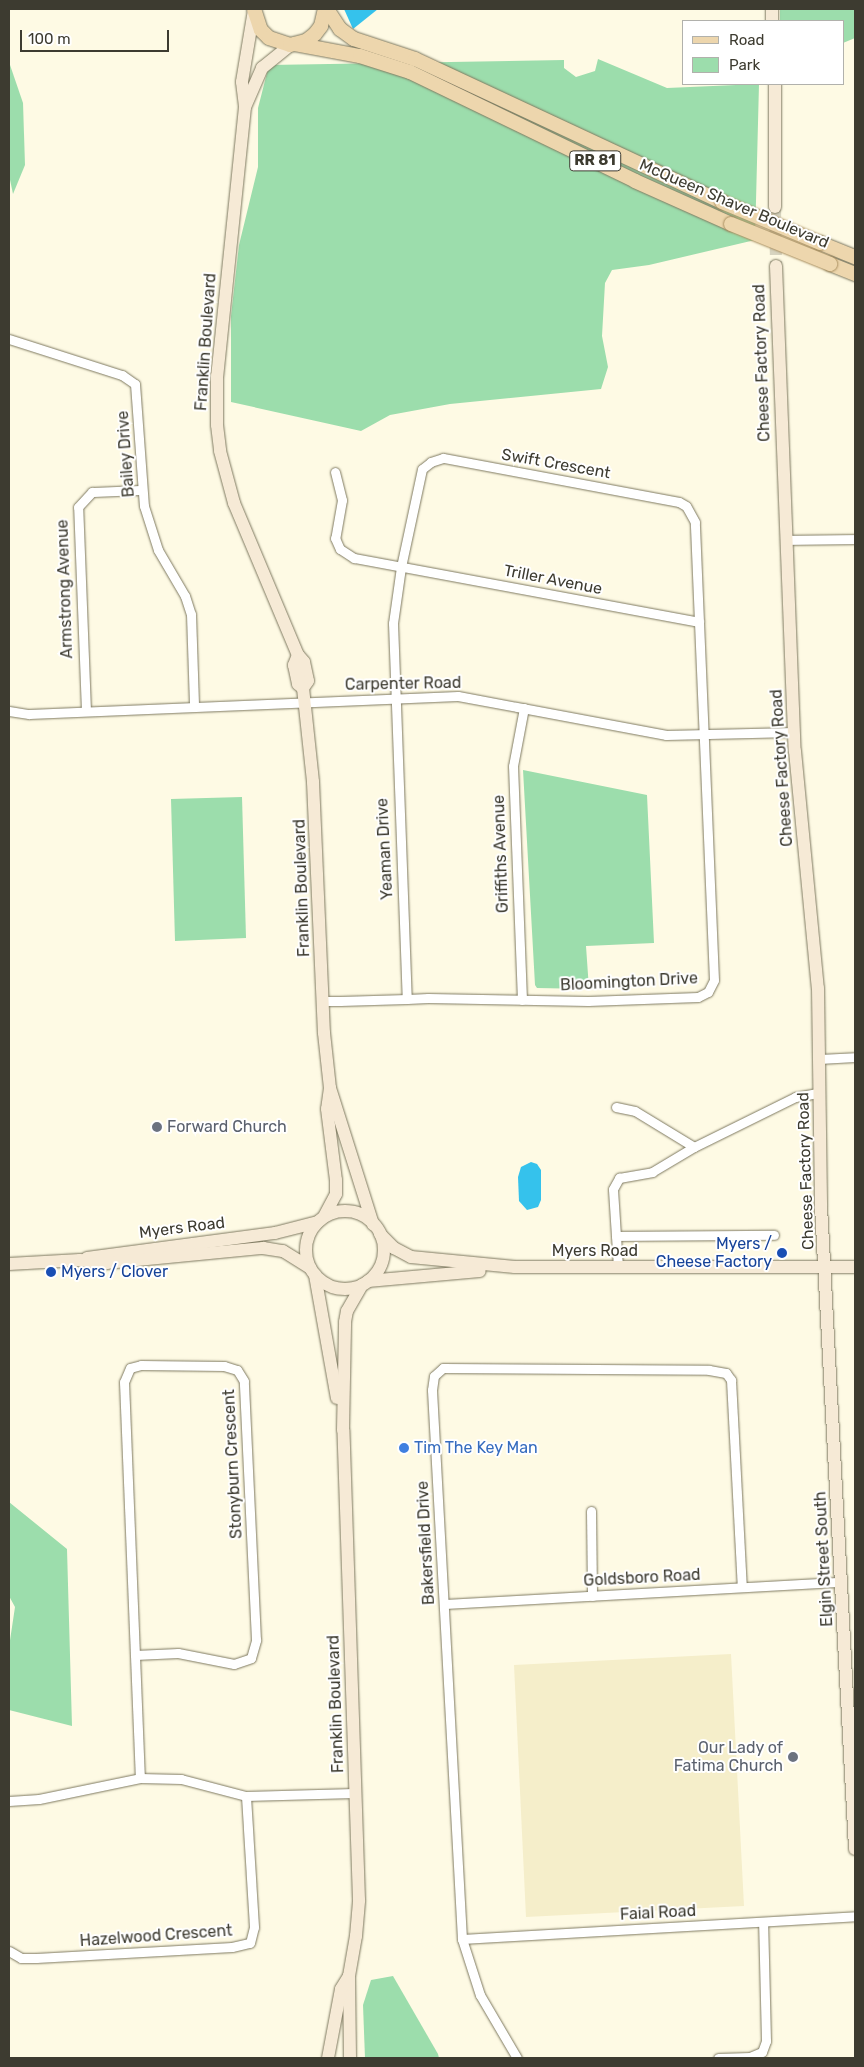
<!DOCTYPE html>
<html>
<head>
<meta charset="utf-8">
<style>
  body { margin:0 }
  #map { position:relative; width:864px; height:2067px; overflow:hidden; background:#fefae4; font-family:Rubik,sans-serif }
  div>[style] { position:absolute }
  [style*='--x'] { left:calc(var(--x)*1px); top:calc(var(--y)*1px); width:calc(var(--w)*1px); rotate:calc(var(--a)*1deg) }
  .built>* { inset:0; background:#f5eeca }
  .green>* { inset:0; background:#9cddac }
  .water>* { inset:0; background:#35c2ec }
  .secondary-tunnel>* { height:12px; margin-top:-6px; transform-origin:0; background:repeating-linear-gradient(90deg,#d7d4c0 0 12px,transparent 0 18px) }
  .roads { filter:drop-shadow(0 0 1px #7e7960) drop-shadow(0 0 1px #7e7960) }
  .street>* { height:9px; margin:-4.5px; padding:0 4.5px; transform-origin:4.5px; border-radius:4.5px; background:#fff }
  .secondary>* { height:12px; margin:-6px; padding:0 6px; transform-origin:6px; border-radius:6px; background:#f6ead6 }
  .secondary>.ring { margin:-6px; padding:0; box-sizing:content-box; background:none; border:12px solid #f6ead6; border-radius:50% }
  .primary>* { height:14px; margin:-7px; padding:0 7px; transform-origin:7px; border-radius:7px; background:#edd6ad }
  .bridges { filter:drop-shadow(0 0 1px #a88e5e) drop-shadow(0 0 1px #a88e5e) }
  .primary-bridge>* { height:14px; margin:-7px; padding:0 7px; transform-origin:7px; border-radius:7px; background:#edd6ad }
  .dots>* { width:14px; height:14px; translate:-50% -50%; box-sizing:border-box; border:2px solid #fff; border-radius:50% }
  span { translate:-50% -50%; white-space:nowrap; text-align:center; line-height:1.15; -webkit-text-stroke:4px #fff; paint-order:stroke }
  .shield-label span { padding:1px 4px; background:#fff; border:1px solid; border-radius:4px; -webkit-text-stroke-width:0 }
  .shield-label { font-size:15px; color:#3d3b30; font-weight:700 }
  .street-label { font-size:16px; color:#3d3b30 }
  .worship-label { font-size:16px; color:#5b616d }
  .left { translate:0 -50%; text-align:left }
  .right { translate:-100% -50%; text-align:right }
  .transit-label { font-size:16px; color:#164399 }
  .shop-label { font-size:16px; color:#366cbe }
  .frame { position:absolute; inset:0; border:10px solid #3d3b30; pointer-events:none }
  .legend { position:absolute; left:682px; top:20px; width:162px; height:65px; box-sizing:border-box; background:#fff; border:1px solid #b1b1ac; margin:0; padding:6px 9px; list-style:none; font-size:15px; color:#3d3b30 }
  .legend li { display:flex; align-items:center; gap:10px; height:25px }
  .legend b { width:25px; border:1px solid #b1b1ac }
  .scale { position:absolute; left:20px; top:30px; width:149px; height:22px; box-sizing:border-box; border:2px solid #3d3b30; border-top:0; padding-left:6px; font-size:15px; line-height:18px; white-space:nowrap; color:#3d3b30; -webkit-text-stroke:4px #fff; paint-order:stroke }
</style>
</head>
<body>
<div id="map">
  <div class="built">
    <i style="clip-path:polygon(731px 1654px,744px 1906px,526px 1917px,514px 1665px)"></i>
  </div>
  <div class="green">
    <i style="clip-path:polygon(780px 9px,855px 9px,855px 38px,843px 43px,843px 21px,780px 21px)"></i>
    <i style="clip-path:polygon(598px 59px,667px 88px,759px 84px,755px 240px,649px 265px,612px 270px,605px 283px,602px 336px,608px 367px,601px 389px,450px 404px,390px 415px,361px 431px,231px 402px,231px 316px,239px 245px,258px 167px,258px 108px,269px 65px,564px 60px,564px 68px,576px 77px,595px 71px)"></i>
    <i style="clip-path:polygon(9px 62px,23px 103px,25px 165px,13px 194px,9px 175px)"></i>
    <i style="clip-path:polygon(523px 770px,647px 795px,654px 943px,586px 946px,589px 989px,537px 988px,535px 985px)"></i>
    <i style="clip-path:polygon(242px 797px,246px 938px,175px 941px,171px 799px)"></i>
    <i style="clip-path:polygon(9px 1502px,67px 1549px,72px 1726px,9px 1710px,9px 1647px,15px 1607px,9px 1596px)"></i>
    <i style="clip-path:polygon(393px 1976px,438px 2054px,439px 2058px,365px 2058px,363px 2005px,371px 1980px)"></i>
  </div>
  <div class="water">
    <i style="clip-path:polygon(344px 9px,378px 9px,353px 29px)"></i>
    <i style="clip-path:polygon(531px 1162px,537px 1164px,541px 1170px,541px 1200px,538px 1207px,527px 1210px,519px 1201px,518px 1177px,521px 1167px)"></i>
  </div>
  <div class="secondary-tunnel">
    <i style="--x:775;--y:207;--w:59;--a:89"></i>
  </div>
  <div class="roads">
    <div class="street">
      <i style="--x:9;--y:339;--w:119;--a:17.7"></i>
      <i style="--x:122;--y:375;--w:16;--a:35"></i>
      <i style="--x:135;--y:384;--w:122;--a:85.8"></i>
      <i style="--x:144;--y:506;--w:46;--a:72.3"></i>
      <i style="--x:158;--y:550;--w:53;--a:59.6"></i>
      <i style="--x:185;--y:596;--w:19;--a:72"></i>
      <i style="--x:191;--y:614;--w:92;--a:88.1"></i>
      <i style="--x:335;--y:472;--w:29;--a:76"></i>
      <i style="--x:342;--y:500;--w:39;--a:100"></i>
      <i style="--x:335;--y:538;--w:12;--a:66"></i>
      <i style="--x:340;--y:549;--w:17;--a:33"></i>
      <i style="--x:354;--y:558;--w:351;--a:10.5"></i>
      <i style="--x:785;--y:540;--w:70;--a:-0.8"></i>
      <i style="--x:9;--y:711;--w:20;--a:9"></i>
      <i style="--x:29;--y:714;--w:429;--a:-2.4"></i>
      <i style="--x:458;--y:696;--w:212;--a:10.6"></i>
      <i style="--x:666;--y:735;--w:128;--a:-1.3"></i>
      <i style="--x:86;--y:711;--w:204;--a:-92.2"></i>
      <i style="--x:78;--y:507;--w:21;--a:-47"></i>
      <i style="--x:92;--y:492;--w:49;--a:-2.3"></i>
      <i style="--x:522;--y:1000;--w:234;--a:-92.2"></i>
      <i style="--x:513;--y:766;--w:59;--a:-79.3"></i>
      <i style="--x:323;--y:1001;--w:17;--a:0"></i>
      <i style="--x:340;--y:1001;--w:67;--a:-1.7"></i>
      <i style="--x:407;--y:999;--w:21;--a:-3"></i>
      <i style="--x:428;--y:998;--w:160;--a:1.1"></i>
      <i style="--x:588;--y:1001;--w:110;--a:-2.1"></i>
      <i style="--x:698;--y:997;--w:11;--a:-27"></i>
      <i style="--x:708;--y:992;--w:13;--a:-63"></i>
      <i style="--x:714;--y:980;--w:458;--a:-92.4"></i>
      <i style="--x:695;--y:522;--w:18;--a:-119"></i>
      <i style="--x:686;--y:506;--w:8;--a:-150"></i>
      <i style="--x:679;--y:502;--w:240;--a:-169.4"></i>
      <i style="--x:443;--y:458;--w:13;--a:162"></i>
      <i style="--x:431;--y:462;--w:11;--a:142"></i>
      <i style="--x:422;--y:469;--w:100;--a:102.1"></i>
      <i style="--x:401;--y:567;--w:57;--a:98.1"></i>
      <i style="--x:393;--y:623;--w:376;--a:87.9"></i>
      <i style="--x:819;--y:1059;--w:36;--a:-3"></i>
      <i style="--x:616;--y:1107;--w:19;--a:12"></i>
      <i style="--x:635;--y:1111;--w:69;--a:31.4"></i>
      <i style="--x:616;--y:1236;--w:158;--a:-0.4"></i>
      <i style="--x:618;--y:1267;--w:78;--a:-93.7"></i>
      <i style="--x:613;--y:1189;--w:13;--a:-61"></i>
      <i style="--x:619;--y:1178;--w:34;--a:-10"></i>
      <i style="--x:652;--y:1172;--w:49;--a:-30.8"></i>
      <i style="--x:694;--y:1147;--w:113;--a:-26.3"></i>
      <i style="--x:795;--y:1097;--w:23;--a:-10"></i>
      <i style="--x:591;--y:1511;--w:85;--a:89.3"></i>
      <i style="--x:445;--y:1604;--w:397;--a:-3.2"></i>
      <i style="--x:135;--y:1655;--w:43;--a:-2.7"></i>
      <i style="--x:178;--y:1653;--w:57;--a:11.1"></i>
      <i style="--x:234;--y:1664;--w:18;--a:-19"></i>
      <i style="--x:251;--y:1658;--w:19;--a:-74"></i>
      <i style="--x:256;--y:1640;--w:259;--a:-92.7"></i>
      <i style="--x:244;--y:1381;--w:13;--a:-122"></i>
      <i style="--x:237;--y:1370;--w:14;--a:-163"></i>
      <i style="--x:224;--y:1366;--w:83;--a:-179.3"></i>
      <i style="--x:141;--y:1365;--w:11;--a:165"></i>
      <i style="--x:130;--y:1368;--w:15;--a:113"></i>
      <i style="--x:124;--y:1382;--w:396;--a:87.7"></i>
      <i style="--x:9;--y:1801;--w:30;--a:-4"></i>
      <i style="--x:39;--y:1799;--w:103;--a:-11.7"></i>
      <i style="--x:140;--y:1778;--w:41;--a:1.4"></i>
      <i style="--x:181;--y:1779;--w:67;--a:14.7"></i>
      <i style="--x:246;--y:1796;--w:108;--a:-1.6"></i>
      <i style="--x:462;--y:1939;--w:394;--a:-3.3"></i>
      <i style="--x:9;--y:1951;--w:14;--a:30"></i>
      <i style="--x:21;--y:1958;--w:15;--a:0"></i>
      <i style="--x:36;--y:1958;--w:196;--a:-3.2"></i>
      <i style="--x:232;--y:1947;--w:18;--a:-13"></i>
      <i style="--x:250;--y:1943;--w:16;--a:-76"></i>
      <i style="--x:254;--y:1927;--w:131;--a:-93.5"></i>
      <i style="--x:517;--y:2058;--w:73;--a:-120.4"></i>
      <i style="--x:480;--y:1995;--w:59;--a:-107.8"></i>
      <i style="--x:462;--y:1939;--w:550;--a:-93.13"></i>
      <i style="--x:432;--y:1390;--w:14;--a:-82"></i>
      <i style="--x:434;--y:1376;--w:12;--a:-42"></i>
      <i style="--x:443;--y:1368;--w:266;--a:0.4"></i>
      <i style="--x:709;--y:1370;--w:17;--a:10"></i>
      <i style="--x:726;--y:1373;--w:9;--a:54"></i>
      <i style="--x:731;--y:1380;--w:207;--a:87"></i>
      <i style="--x:718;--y:2058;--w:32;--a:-2"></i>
      <i style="--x:750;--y:2057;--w:13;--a:-23"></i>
      <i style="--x:762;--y:2052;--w:12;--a:-70"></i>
      <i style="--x:766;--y:2041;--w:119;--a:-91.4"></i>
    </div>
    <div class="secondary">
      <i style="--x:772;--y:9;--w:12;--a:90"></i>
      <i style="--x:254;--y:10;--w:73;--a:99.5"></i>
      <i style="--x:242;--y:82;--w:25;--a:83"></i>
      <i style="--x:245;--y:107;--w:270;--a:95.9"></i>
      <i style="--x:217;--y:376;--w:49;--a:90"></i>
      <i style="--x:217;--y:425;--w:26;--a:83"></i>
      <i style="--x:220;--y:451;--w:54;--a:74.9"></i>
      <i style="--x:234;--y:503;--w:165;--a:67.2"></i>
      <i style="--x:298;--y:655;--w:9;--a:49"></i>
      <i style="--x:304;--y:662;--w:19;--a:78"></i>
      <i style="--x:308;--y:681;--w:9;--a:126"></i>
      <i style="--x:775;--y:84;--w:123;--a:90"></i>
      <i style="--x:245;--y:107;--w:43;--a:-66.4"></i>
      <i style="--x:262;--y:68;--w:36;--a:-39"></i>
      <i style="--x:776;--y:266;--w:485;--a:87.8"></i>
      <i style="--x:795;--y:751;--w:238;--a:84.5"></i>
      <i style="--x:818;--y:988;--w:218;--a:89.2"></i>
      <i style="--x:821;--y:1206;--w:644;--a:86.97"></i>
      <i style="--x:298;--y:655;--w:11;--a:112"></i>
      <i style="--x:294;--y:665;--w:19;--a:78"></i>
      <i style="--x:298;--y:684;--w:6;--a:39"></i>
      <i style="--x:303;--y:688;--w:95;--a:83.9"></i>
      <i style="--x:313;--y:782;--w:251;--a:87.5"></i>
      <i style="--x:324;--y:1033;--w:55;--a:83.8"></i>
      <i style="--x:330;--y:1088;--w:21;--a:98"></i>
      <i style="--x:327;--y:1109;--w:72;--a:82.8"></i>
      <i style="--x:336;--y:1180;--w:14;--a:90"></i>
      <i style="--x:336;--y:1194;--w:26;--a:118"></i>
      <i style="--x:330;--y:1088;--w:143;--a:72.5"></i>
      <i class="ring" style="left:306px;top:1211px;width:66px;height:66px"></i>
      <i style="--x:380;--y:1234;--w:20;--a:45"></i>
      <i style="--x:394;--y:1248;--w:19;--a:28"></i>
      <i style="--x:411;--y:1257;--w:104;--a:5.5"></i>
      <i style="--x:515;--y:1267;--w:340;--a:0"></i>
      <i style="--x:87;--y:1258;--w:190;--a:-7.6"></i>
      <i style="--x:275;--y:1233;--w:44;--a:-14.3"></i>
      <i style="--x:9;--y:1264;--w:71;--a:-3.2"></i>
      <i style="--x:80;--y:1260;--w:26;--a:7"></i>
      <i style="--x:106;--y:1263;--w:158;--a:-5.5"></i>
      <i style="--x:263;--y:1248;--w:20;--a:9"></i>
      <i style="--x:283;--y:1251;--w:32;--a:32"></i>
      <i style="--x:315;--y:1275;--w:125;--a:79.9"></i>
      <i style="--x:368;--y:1281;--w:112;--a:-5.1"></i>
      <i style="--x:349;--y:1976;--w:82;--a:89.3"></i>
      <i style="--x:328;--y:2058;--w:70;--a:-79.3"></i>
      <i style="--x:341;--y:1989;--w:15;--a:-58"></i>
      <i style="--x:349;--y:1976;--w:41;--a:-80.1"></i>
      <i style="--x:356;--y:1936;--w:36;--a:-85"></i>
      <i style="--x:359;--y:1900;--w:470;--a:-91.9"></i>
      <i style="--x:343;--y:1430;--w:108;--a:-88.9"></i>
      <i style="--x:345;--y:1322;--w:11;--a:-80"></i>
      <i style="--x:347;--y:1311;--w:30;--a:-60"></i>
    </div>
    <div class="primary">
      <i style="--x:254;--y:9;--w:22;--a:72"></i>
      <i style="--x:261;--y:30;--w:11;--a:45"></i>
      <i style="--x:269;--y:38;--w:22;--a:18"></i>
      <i style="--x:290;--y:45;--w:16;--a:-14"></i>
      <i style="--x:306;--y:41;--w:11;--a:-38"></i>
      <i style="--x:315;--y:34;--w:10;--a:-53"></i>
      <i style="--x:321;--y:26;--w:17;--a:-77"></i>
      <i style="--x:327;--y:9;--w:24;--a:57"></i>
      <i style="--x:340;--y:29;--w:17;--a:36"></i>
      <i style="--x:354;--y:39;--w:64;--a:18.2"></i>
      <i style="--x:415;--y:59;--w:339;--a:25"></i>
      <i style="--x:295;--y:44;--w:66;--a:10.5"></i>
      <i style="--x:360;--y:56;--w:52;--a:17.7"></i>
      <i style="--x:410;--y:72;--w:250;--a:25.8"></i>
      <i style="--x:635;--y:181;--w:105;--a:24.1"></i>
      <i style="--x:820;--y:243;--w:38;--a:22"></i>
      <i style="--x:830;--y:264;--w:27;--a:22"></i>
    </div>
  </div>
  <div class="bridges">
    <div class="primary-bridge">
      <i style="--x:722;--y:202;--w:106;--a:22.7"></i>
      <i style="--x:731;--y:224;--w:107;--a:22"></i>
    </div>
  </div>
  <div class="dots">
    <i style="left:157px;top:1127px;background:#6b7280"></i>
    <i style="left:782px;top:1253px;background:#1a4fb4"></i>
    <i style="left:51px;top:1272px;background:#1a4fb4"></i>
    <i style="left:404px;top:1448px;background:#3f7fe0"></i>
    <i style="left:793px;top:1757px;background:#6b7280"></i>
  </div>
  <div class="shield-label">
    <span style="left:595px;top:161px">RR 81</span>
  </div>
  <div class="street-label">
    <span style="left:734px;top:204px;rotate:23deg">McQueen Shaver Boulevard</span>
    <span style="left:206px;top:342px;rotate:-86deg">Franklin Boulevard</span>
    <span style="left:762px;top:363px;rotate:-92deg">Cheese Factory Road</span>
    <span style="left:126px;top:454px;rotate:-94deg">Bailey Drive</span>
    <span style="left:556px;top:464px;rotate:10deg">Swift Crescent</span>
    <span style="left:553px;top:580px;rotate:11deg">Triller Avenue</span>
    <span style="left:65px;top:589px;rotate:-92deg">Armstrong Avenue</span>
    <span style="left:403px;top:684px;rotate:-1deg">Carpenter Road</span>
    <span style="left:782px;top:768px;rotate:-94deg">Cheese Factory Road</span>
    <span style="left:385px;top:849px;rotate:-93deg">Yeaman Drive</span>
    <span style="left:501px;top:854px;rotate:-92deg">Griffiths Avenue</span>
    <span style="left:302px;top:888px;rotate:-92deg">Franklin Boulevard</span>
    <span style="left:629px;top:982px;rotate:-3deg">Bloomington Drive</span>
    <span style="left:806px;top:1171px;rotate:-92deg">Cheese Factory Road</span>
    <span style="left:182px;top:1228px;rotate:-7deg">Myers Road</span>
    <span style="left:595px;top:1251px">Myers Road</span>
    <span style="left:233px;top:1464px;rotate:-93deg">Stonyburn Crescent</span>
    <span style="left:426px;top:1543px;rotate:-93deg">Bakersfield Drive</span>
    <span style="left:824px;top:1559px;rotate:-93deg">Elgin Street South</span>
    <span style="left:642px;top:1578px;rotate:-3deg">Goldsboro Road</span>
    <span style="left:336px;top:1704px;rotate:-92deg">Franklin Boulevard</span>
    <span style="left:658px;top:1913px;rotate:-3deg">Faial Road</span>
    <span style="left:156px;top:1936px;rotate:-4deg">Hazelwood Crescent</span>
  </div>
  <div class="worship-label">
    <span class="left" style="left:167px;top:1127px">Forward Church</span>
    <span class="right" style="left:783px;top:1757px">Our Lady of<br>Fatima Church</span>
  </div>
  <div class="transit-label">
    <span class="right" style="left:772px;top:1253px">Myers /<br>Cheese Factory</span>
    <span class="left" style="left:61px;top:1272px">Myers / Clover</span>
  </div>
  <div class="shop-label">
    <span class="left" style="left:414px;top:1448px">Tim The Key Man</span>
  </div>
  <div class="frame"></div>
  <ul class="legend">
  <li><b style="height:6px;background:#edd6ad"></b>Road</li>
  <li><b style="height:14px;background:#9cddac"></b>Park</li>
  </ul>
  <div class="scale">100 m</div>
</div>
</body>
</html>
